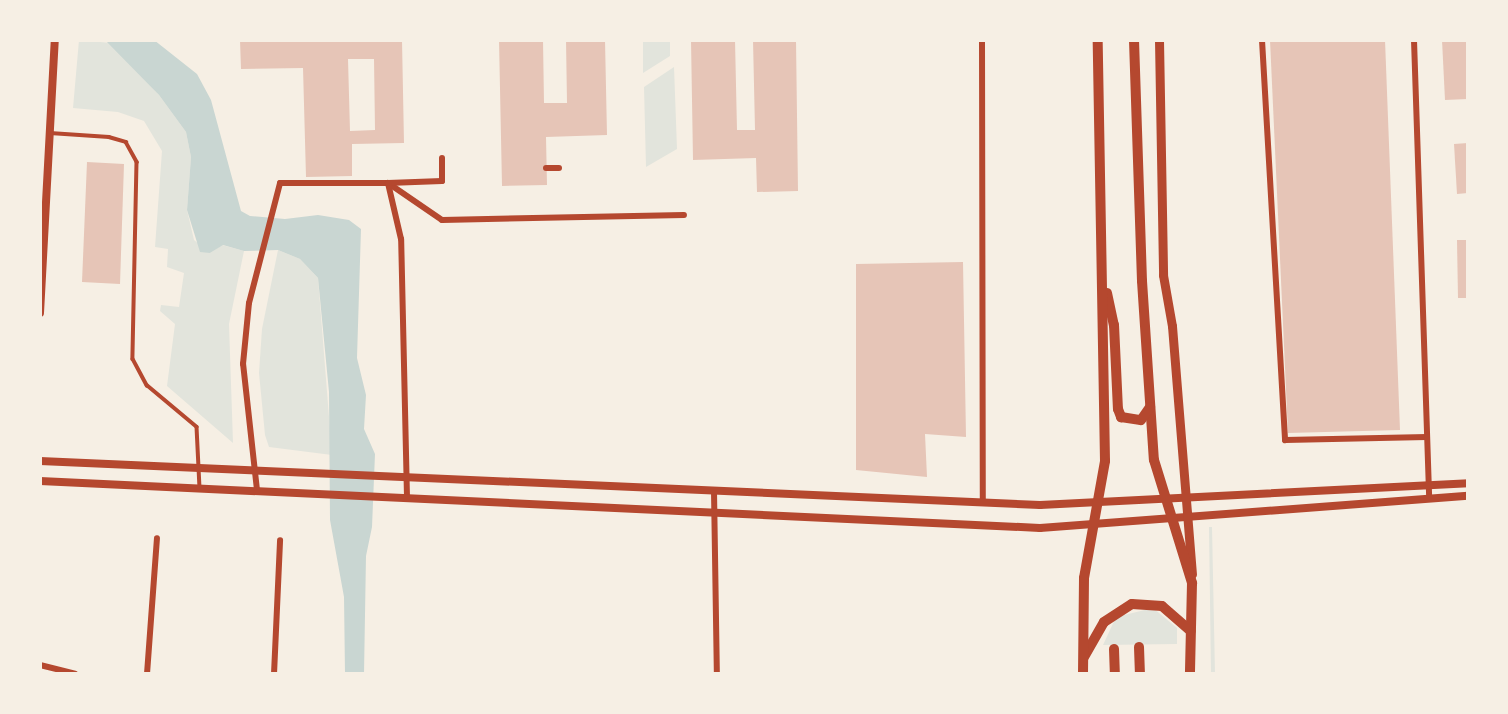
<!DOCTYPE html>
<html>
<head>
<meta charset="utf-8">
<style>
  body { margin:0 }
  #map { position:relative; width:1508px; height:714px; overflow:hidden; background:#f6efe4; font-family:Quicksand,sans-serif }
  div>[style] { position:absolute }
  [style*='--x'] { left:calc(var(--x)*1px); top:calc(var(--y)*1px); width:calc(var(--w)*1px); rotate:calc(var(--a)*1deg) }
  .green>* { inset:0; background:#e2e4dc }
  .water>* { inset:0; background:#c9d6d2 }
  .building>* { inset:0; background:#e6c5b7 }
  .service>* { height:3.5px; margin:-1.75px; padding:0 1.75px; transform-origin:1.75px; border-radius:1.75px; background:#b5482f }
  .minor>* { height:6px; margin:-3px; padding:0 3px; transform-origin:3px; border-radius:3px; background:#b5482f }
  .tertiary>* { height:8px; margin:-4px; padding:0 4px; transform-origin:4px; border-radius:4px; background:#b5482f }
  .secondary>* { height:9px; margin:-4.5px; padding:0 4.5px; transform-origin:4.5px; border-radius:4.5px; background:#b5482f }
  .primary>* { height:10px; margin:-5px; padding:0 5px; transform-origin:5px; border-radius:5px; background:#b5482f }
  .trunk>* { height:10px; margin:-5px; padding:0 5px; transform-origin:5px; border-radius:5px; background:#b5482f }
  span { translate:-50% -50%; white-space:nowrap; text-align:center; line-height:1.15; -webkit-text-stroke:5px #f6efe4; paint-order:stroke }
  .frame { position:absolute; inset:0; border:42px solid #f6efe4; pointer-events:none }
</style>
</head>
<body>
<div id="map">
  <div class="green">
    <i style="clip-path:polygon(79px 40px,111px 43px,159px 95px,186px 132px,191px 157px,187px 210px,194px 240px,210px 253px,222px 245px,244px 251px,229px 324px,233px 443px,167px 386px,175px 324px,160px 311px,161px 305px,179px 307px,184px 273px,167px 267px,168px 249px,155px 247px,162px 151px,144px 121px,118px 112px,73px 108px)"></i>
    <i style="clip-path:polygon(643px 40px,670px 40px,670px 56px,643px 73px)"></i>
    <i style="clip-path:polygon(674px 67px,677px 149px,646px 167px,644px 87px)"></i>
    <i style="clip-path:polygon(278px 250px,300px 259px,318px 278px,332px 455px,269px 447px,265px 435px,259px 373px,262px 329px)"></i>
    <i style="clip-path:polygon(1209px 527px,1212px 527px,1215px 674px,1211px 674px)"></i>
    <i style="clip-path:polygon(1153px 608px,1177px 628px,1177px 644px,1103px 645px,1116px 617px)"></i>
  </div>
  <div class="water">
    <i style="clip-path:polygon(105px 40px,154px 40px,197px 74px,211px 100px,241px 211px,250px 216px,285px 219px,318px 215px,349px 220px,361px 229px,357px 358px,366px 395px,364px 429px,375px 454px,372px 527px,366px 556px,364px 674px,345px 674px,344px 597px,330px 520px,329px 392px,318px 278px,300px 259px,278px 250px,244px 251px,223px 245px,210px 253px,200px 252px,187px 210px,191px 157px,186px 132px,159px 95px)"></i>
  </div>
  <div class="building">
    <i style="clip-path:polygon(evenodd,240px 40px,402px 40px,404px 143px,352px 144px,352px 176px,306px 177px,303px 68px,241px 69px,240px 40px,348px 59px,374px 59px,375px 130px,350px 131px,348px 59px)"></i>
    <i style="clip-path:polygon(499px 40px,543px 40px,544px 103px,567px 103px,566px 40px,605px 40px,607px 135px,546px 137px,547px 185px,502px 186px)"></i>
    <i style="clip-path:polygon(691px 40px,735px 40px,737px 130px,755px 130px,753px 40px,796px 40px,798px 191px,757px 192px,756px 158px,693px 160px)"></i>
    <i style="clip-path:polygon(1270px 40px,1385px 40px,1400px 430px,1288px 433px)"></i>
    <i style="clip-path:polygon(1442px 40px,1468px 40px,1468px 99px,1445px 100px)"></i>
    <i style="clip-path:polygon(1468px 143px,1468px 193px,1457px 194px,1454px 144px)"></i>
    <i style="clip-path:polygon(87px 162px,124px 164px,120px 284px,82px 282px)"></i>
    <i style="clip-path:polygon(1457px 240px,1468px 240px,1468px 298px,1458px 298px)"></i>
    <i style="clip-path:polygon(963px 262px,966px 437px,925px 434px,927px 477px,856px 470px,856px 264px)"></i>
  </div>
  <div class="service">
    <i style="--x:50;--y:133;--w:59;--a:3.9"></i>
    <i style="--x:109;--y:137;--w:18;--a:16"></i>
    <i style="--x:126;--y:142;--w:23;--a:61"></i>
    <i style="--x:137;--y:162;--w:197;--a:91.2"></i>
    <i style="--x:133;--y:359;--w:30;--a:62"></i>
    <i style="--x:147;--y:385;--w:65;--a:40"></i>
    <i style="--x:197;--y:427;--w:61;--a:87.2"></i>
  </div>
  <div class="minor">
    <i style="--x:982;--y:40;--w:463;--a:89.9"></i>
    <i style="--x:1262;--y:40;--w:401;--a:86.7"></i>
    <i style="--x:1285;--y:440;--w:142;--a:-1.2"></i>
    <i style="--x:1414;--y:40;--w:459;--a:88.1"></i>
    <i style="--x:546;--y:168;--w:13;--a:0"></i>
    <i style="--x:257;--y:490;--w:127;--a:-96.3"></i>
    <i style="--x:243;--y:364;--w:61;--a:-84.4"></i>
    <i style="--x:249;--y:303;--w:124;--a:-75.5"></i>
    <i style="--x:280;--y:183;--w:108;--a:0"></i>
    <i style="--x:388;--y:183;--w:65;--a:34.4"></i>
    <i style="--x:442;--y:220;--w:242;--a:-1.2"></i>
    <i style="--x:714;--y:491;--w:183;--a:89.1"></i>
    <i style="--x:407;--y:497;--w:258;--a:-91.3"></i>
    <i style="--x:401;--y:239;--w:57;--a:-103.1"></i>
    <i style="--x:388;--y:183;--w:54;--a:-2.1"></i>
    <i style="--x:442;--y:181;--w:23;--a:-90"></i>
    <i style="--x:40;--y:665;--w:36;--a:14"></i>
    <i style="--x:147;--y:674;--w:136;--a:-85.8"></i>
    <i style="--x:274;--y:674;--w:134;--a:-87.4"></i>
  </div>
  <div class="tertiary">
    <i style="--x:40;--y:313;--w:273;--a:-86.9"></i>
    <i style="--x:40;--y:461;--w:1001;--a:2.52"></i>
    <i style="--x:1040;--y:505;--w:429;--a:-2.9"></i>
    <i style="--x:40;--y:481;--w:1001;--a:2.69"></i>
    <i style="--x:1040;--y:528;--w:429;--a:-4.3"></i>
  </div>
  <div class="secondary">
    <i style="--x:1159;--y:40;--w:235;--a:89"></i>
    <i style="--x:1163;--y:275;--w:52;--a:80"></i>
    <i style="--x:1172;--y:326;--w:249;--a:85.4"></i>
  </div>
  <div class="primary">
    <i style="--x:1134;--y:40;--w:241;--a:88.1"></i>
    <i style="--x:1142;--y:281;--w:179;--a:86.2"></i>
    <i style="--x:1154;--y:460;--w:129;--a:72.8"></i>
    <i style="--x:1192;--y:583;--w:91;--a:91.3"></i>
    <i style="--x:1107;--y:293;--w:33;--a:78"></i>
    <i style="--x:1114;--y:325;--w:84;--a:87.3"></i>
    <i style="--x:1118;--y:409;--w:9;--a:69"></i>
    <i style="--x:1121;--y:417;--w:20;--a:9"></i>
    <i style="--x:1141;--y:420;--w:16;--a:-55"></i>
    <i style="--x:1084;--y:657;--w:40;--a:-60.3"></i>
    <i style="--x:1104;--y:622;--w:33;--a:-33"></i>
    <i style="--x:1132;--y:604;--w:30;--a:4"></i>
    <i style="--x:1162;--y:606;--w:38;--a:41"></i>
    <i style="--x:1083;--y:674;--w:96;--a:-89.4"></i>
    <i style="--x:1084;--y:578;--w:119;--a:-79.8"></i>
    <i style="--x:1105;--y:461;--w:421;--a:-91"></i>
  </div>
  <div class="trunk">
    <i style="--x:1139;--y:647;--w:27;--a:88"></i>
    <i style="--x:1114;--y:649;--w:25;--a:88"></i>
  </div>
  <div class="frame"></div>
</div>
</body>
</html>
